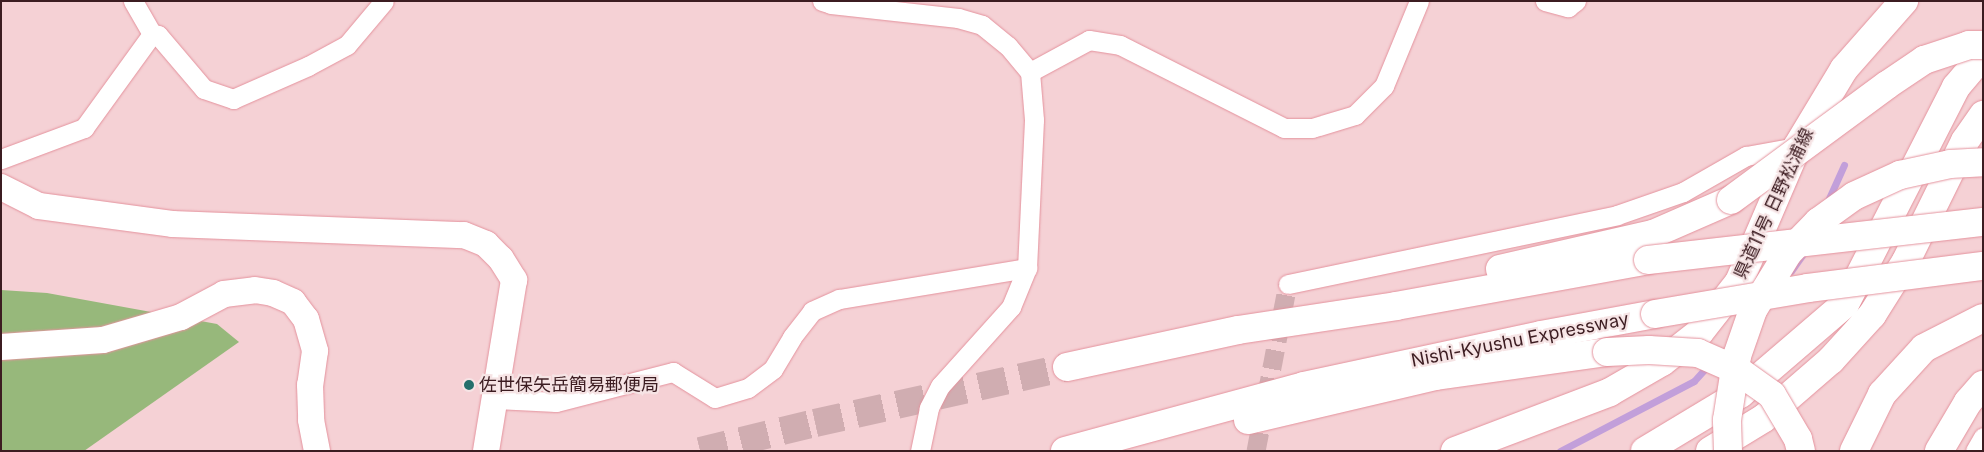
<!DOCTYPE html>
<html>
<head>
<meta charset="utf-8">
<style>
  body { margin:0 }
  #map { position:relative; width:1984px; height:452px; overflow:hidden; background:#f5d1d5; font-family:Inter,"Noto Sans JP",sans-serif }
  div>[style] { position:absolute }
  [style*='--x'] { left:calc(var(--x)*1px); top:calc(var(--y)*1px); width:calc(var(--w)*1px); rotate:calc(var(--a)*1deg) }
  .forest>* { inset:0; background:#97b87b }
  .stream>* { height:7px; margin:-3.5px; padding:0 3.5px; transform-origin:3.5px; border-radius:3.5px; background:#c29fda }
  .street-tunnel>* { height:19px; margin-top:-9.5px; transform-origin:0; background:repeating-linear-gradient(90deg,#d0adb1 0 19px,transparent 0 28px) }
  .highway-tunnel>* { height:28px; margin-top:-14px; transform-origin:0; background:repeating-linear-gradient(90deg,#d0adb1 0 28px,transparent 0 42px) }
  .roads { filter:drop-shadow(0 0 1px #e4929d) drop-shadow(0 0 1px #e4929d) }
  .street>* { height:19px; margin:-9.5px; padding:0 9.5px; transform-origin:9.5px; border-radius:9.5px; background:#fff }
  .secondary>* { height:26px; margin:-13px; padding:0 13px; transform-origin:13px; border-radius:13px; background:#fff }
  .primary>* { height:28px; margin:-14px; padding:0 14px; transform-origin:14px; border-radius:14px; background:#fff }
  .highway>* { height:28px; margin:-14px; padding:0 14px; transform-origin:14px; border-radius:14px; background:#fff }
  .bridges { filter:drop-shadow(0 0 1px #e4929d) drop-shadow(0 0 1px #e4929d) }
  .highway-bridge>* { height:28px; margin:-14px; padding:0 14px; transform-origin:14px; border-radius:14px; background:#fff }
  .dots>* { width:14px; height:14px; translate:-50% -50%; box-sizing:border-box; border:2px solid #f6e4e5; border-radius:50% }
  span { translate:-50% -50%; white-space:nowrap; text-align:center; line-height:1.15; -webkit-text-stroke:4.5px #f6e4e5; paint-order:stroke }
  .street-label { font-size:18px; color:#3c1c21 }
  .poi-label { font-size:18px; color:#3c1c21 }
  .left { translate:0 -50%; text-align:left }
  .frame { position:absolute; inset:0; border:2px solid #3c1c21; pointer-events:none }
</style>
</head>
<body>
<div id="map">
  <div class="forest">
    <i style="clip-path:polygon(1px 290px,47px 293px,217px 324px,239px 342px,84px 451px,1px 451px)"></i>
  </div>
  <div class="stream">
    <i style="--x:1826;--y:205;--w:44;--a:-65.8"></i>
    <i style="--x:1791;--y:271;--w:24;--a:-55"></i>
    <i style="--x:1560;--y:451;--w:151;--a:-27.6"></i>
    <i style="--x:1694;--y:381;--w:24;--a:-48"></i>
  </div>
  <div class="street-tunnel">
    <i style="--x:1256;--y:451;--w:170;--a:-79.2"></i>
  </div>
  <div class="highway-tunnel">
    <i style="--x:700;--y:451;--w:118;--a:-13.7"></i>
    <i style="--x:815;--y:423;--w:258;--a:-12.5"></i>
  </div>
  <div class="roads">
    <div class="street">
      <i style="--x:133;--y:1;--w:38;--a:60"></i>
      <i style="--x:152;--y:34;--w:6;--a:9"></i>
      <i style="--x:158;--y:35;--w:71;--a:49.6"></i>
      <i style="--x:204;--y:89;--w:31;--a:19"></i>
      <i style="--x:233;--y:99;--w:82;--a:-23.7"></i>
      <i style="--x:308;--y:66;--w:44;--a:-28.3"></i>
      <i style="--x:347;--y:45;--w:57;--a:-49.9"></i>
      <i style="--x:822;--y:1;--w:9;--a:18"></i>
      <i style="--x:831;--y:4;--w:128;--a:6.3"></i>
      <i style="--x:958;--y:18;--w:25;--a:16"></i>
      <i style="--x:982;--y:25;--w:33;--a:39"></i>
      <i style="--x:1008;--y:46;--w:34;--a:50"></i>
      <i style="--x:1030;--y:72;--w:48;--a:85.2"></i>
      <i style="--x:1034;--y:120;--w:148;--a:92.7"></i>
      <i style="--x:1027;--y:268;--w:42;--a:112.3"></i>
      <i style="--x:1011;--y:307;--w:106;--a:131.9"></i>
      <i style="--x:940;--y:386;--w:25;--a:117"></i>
      <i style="--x:929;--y:408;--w:44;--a:101.8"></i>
      <i style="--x:1545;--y:1;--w:24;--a:15"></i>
      <i style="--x:1568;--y:7;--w:10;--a:-37"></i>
      <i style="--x:1030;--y:72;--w:67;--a:-28.5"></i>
      <i style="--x:1089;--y:40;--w:31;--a:9"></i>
      <i style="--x:1120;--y:45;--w:184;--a:26.8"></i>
      <i style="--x:1284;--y:128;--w:28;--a:0"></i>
      <i style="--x:1312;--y:128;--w:45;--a:-16.8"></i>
      <i style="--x:1355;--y:115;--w:41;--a:-45"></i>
      <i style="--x:1384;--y:86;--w:92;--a:-67.6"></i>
      <i style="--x:1;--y:159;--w:89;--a:-20.5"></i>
      <i style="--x:84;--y:128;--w:116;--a:-54.1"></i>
      <i style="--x:1288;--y:284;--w:336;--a:-11.8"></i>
      <i style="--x:1617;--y:215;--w:70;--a:-19.2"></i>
      <i style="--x:1683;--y:192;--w:73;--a:-29.7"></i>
      <i style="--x:1746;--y:156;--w:52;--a:-10"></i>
      <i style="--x:496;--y:399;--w:60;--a:2.9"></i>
      <i style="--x:556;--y:402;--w:121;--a:-14.4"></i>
      <i style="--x:673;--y:372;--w:49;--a:31.8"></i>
      <i style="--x:715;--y:398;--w:34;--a:-17"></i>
      <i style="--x:748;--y:388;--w:31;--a:-37"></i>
      <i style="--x:773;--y:369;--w:37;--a:-59"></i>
      <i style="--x:792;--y:337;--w:33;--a:-52"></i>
      <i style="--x:812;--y:311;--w:30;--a:-24"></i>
      <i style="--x:839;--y:299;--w:191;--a:-9.4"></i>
      <i style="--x:1975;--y:451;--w:16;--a:-60"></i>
    </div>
    <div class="secondary">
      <i style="--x:1;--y:187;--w:42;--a:26.6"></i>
      <i style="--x:39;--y:206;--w:134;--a:7.7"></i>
      <i style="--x:172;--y:224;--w:292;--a:2.2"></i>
      <i style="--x:464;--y:235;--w:24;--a:22"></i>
      <i style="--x:486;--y:244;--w:21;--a:45"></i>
      <i style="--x:501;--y:259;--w:25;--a:58"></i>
      <i style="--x:514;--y:280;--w:173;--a:99.3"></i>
      <i style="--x:1;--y:347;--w:102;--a:-3.9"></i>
      <i style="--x:103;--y:340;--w:81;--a:-16.4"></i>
      <i style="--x:181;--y:317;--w:49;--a:-28.1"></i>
      <i style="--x:224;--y:294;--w:31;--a:-7"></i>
      <i style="--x:255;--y:290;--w:18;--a:9"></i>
      <i style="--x:273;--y:293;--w:22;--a:24"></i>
      <i style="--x:293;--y:302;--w:21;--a:53"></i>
      <i style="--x:306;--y:319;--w:33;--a:74"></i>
      <i style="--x:315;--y:351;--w:34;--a:98"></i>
      <i style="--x:310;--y:385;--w:35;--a:88"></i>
      <i style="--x:311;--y:420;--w:32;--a:79"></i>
    </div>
    <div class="primary">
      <i style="--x:1455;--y:451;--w:166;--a:-20.8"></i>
      <i style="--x:1610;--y:392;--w:60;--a:-30"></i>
      <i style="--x:1662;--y:362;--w:47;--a:-38.1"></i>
      <i style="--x:1699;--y:333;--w:65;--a:-51.9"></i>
      <i style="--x:1739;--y:282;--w:147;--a:-66.8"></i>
      <i style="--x:1797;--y:147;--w:91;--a:-58.9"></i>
      <i style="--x:1844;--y:69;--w:91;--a:-48.6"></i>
    </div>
    <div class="highway">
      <i style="--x:1500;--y:269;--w:157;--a:-12.9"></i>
      <i style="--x:1653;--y:234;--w:85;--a:-23.6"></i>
      <i style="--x:1067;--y:367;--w:175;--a:-12.2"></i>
      <i style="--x:1238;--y:330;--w:160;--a:-8.6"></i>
      <i style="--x:1396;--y:306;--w:256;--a:-10.3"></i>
      <i style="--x:1248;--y:420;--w:193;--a:-13.2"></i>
      <i style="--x:1436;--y:376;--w:173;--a:-8"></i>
      <i style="--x:1065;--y:451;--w:248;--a:-15.2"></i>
      <i style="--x:1304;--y:386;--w:242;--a:-12.1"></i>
      <i style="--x:1541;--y:335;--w:116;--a:-10.4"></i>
      <i style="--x:1645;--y:451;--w:111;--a:-31"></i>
      <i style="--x:1740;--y:394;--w:138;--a:-40.6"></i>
      <i style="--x:1845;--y:304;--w:244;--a:-62.9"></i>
      <i style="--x:1956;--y:87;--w:42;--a:-49.8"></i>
      <i style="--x:1710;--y:451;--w:63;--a:-31.4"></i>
      <i style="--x:1764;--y:418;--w:89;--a:-40.9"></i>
      <i style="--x:1831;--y:360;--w:61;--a:-47.7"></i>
      <i style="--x:1872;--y:315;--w:64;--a:-57.8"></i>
      <i style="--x:1906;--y:261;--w:134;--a:-63.8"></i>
      <i style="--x:1965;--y:141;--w:32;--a:-55"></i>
      <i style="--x:1854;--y:451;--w:64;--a:-63.8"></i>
      <i style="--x:1882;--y:394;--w:62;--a:-47.6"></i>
      <i style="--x:1924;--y:348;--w:66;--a:-27"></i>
      <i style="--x:1939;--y:451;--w:57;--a:-59.4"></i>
      <i style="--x:1968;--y:402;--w:23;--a:-49"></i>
    </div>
  </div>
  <div class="bridges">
    <div class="highway-bridge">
      <i style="--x:1731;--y:200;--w:194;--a:-36.4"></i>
      <i style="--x:1887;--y:85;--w:45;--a:-34"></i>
      <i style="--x:1924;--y:60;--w:47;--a:-18.4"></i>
      <i style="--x:1969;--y:45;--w:14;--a:0"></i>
      <i style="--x:1648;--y:260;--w:337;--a:-6.5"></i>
      <i style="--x:1655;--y:314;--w:155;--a:-9.6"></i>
      <i style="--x:1808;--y:288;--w:176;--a:-7.2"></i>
      <i style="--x:1607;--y:352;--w:42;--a:-2.7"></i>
      <i style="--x:1649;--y:350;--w:49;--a:3.5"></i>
      <i style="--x:1698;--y:353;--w:43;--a:23.6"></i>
      <i style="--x:1737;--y:370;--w:43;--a:35.5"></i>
      <i style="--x:1772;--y:395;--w:51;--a:59.4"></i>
      <i style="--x:1798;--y:439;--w:12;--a:76"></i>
      <i style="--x:1728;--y:451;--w:31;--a:-92"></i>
      <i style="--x:1727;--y:420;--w:65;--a:-81.1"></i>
      <i style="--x:1737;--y:356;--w:49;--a:-70.8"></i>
      <i style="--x:1753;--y:310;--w:67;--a:-58.4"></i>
      <i style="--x:1788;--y:253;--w:43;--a:-45.9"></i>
      <i style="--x:1818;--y:222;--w:44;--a:-35.8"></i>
      <i style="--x:1854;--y:196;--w:51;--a:-24.5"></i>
      <i style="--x:1900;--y:175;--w:51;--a:-12.4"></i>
      <i style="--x:1950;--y:164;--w:33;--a:-3"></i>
    </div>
  </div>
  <div class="dots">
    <i style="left:469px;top:385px;background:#246f6c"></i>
  </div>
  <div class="street-label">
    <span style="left:1774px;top:204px;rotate:-65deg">県道11号 日野松浦線</span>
    <span style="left:1520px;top:340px;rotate:-11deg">Nishi-Kyushu Expressway</span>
  </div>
  <div class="poi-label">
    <span class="left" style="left:479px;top:385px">佐世保矢岳簡易郵便局</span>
  </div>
  <div class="frame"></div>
</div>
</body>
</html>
